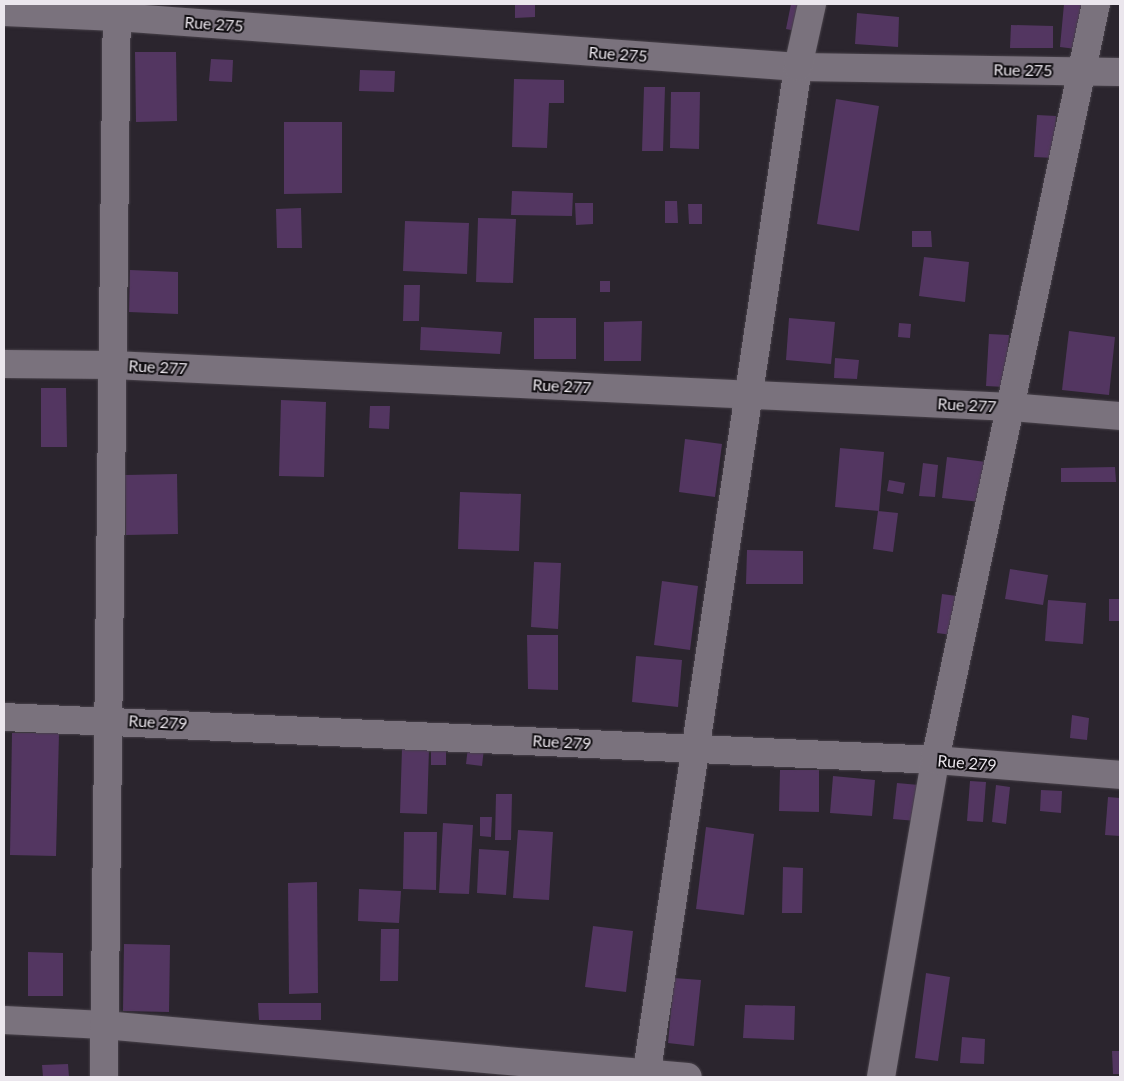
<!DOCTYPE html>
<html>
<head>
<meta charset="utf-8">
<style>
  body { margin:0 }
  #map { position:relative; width:1124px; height:1081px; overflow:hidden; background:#2b252e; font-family:Lato,sans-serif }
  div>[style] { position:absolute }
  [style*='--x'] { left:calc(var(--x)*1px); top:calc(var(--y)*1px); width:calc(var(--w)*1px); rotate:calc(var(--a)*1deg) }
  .building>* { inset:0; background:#533661 }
  .roads { filter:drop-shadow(0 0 1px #48424a) drop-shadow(0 0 1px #48424a) }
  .minor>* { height:28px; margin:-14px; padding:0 14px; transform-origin:14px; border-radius:14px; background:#7a727d }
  span { translate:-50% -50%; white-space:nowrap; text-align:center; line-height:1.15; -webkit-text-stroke:4px #120f13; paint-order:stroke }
  .street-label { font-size:16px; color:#ebe6ed }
  .frame { position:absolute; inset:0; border:5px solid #ebe6ed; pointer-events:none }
</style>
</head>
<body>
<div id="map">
  <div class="building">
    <i style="clip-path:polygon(515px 4px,535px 4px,535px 17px,515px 18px)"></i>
    <i style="clip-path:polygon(791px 4px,807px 4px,801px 32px,786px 29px)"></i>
    <i style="clip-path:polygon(1064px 4px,1081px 4px,1076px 49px,1060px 47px)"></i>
    <i style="clip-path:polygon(857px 13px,899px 17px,898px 47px,855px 44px)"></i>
    <i style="clip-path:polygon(1011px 25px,1053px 26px,1053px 48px,1010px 48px)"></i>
    <i style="clip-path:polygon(135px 52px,176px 52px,177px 121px,136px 122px)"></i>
    <i style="clip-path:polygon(211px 59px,233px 60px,232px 82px,209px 81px)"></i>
    <i style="clip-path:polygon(360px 70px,395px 71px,394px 92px,359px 91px)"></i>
    <i style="clip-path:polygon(514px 79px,564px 80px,564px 103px,549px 103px,547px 148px,512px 147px)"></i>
    <i style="clip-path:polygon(644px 87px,665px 87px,663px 151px,642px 151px)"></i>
    <i style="clip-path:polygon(671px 92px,700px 92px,699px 149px,670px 148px)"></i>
    <i style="clip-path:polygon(836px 99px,879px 106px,859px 231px,817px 224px)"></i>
    <i style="clip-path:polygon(1037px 115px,1056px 116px,1054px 158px,1034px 157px)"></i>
    <i style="clip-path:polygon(284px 122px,342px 122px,342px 193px,284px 194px)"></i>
    <i style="clip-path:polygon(512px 191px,573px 193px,572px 216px,511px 215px)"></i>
    <i style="clip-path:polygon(665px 201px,677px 201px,678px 223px,665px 223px)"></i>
    <i style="clip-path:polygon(575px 203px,593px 203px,593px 224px,576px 225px)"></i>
    <i style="clip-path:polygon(688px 204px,702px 204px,702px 224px,689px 224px)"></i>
    <i style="clip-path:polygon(301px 208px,302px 248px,277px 248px,276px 209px)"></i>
    <i style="clip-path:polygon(478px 218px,516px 219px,513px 283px,476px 282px)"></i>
    <i style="clip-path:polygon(405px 221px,469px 223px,467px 274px,403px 271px)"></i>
    <i style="clip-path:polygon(912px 231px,931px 231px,932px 247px,912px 247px)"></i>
    <i style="clip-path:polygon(924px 257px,969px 262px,965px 302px,919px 296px)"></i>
    <i style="clip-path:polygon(130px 270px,178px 272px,178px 314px,129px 312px)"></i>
    <i style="clip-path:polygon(600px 281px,610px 281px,610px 292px,600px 292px)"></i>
    <i style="clip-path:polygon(404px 285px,420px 285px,419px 321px,403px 321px)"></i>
    <i style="clip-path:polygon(534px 318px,576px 318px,576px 359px,534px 359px)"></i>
    <i style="clip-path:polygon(789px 318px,835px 322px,831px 364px,786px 360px)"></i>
    <i style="clip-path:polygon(642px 321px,641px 361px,604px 361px,604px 322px)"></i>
    <i style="clip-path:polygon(899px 323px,911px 324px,910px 338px,898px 337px)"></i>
    <i style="clip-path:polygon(421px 327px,502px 332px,500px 354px,420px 350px)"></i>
    <i style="clip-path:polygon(1069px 331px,1115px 337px,1109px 395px,1062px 390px)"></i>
    <i style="clip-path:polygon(989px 334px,1009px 335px,1005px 387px,986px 386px)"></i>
    <i style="clip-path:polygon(835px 358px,859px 360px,857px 379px,834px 378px)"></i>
    <i style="clip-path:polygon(41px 388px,66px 388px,67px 447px,41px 447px)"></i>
    <i style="clip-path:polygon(281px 400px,326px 402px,324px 477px,279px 476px)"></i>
    <i style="clip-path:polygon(370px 406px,390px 406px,389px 429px,369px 428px)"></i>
    <i style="clip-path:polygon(685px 439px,722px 444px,715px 497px,679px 492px)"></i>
    <i style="clip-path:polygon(840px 448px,884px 452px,879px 511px,835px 507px)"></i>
    <i style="clip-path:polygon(947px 457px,986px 462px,981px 502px,942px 498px)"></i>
    <i style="clip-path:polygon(923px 463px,938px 465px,935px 497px,919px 496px)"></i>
    <i style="clip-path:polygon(1115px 467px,1116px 482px,1061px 482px,1061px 468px)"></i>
    <i style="clip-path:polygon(177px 474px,178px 534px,126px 535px,125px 475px)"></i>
    <i style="clip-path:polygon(889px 480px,905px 483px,903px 494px,887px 491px)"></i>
    <i style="clip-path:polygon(460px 492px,521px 494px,519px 551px,458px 549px)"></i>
    <i style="clip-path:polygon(878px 511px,898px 513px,893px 552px,873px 549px)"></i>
    <i style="clip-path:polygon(747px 550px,803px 551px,803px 584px,746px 584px)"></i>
    <i style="clip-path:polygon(534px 562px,561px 563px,558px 629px,531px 627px)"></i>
    <i style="clip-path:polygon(1010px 569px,1048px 575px,1043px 605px,1005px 599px)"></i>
    <i style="clip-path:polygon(662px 581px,698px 586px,690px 650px,654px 645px)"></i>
    <i style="clip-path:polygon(942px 594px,964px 597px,959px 636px,937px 633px)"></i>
    <i style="clip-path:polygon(1109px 599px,1120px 599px,1120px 621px,1109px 621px)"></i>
    <i style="clip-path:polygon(1048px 600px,1086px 603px,1083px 644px,1045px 641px)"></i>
    <i style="clip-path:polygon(527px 635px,558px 635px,558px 690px,528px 689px)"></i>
    <i style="clip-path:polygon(636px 656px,682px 660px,678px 707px,632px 702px)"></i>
    <i style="clip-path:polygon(1072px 715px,1089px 718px,1087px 740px,1070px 738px)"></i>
    <i style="clip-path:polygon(12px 733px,59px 733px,56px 856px,10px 855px)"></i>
    <i style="clip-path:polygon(431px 747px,446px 747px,446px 765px,431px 765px)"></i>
    <i style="clip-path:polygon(468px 747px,484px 748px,482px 766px,466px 764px)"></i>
    <i style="clip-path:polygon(402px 748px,429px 748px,427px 814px,400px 813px)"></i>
    <i style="clip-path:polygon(780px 770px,819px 770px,819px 812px,779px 811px)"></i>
    <i style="clip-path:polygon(833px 776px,875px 780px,872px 816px,830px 813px)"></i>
    <i style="clip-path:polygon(970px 781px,986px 782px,983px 822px,967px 821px)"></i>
    <i style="clip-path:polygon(897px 783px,919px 785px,916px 821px,893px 819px)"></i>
    <i style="clip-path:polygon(996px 785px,1010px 787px,1006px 824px,992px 822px)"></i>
    <i style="clip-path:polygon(1041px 790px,1062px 791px,1061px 813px,1040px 811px)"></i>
    <i style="clip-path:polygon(496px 794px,512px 794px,511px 840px,495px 840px)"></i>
    <i style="clip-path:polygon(1108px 797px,1120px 798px,1120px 836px,1105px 835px)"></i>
    <i style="clip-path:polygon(480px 817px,492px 817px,491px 837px,480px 836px)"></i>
    <i style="clip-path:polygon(443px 823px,473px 825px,469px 894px,439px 893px)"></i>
    <i style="clip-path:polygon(706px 827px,754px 834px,744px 915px,696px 909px)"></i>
    <i style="clip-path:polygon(518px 830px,553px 832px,549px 900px,513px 898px)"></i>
    <i style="clip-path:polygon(404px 832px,437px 832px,436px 890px,403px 889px)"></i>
    <i style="clip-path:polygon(479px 849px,509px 851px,506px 895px,477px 893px)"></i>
    <i style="clip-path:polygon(783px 867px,803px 868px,802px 913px,782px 913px)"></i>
    <i style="clip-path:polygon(317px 882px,318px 993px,289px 994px,288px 883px)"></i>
    <i style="clip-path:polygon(359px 889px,401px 891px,399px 923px,358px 921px)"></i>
    <i style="clip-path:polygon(593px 926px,633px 931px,626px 992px,585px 987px)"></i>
    <i style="clip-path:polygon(381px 929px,399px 929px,398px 981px,380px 981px)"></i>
    <i style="clip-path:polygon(124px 944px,170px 945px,169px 1012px,123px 1011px)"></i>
    <i style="clip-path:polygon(28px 952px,63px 953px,63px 996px,28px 996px)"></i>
    <i style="clip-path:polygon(926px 973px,950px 977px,938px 1061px,915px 1058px)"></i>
    <i style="clip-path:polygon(674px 978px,701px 980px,694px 1046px,668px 1043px)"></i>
    <i style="clip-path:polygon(258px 1003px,321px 1003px,321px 1020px,259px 1020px)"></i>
    <i style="clip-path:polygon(745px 1005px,795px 1006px,794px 1040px,743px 1038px)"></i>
    <i style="clip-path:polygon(962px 1037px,985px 1039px,984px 1064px,960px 1063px)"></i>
    <i style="clip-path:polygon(1112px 1051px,1120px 1051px,1120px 1074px,1113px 1074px)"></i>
    <i style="clip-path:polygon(68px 1064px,69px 1077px,43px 1077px,42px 1065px)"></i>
  </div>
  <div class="roads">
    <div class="minor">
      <i style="--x:4;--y:12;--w:113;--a:2.5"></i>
      <i style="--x:117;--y:17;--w:683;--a:4.2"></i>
      <i style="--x:798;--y:67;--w:322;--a:0.9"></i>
      <i style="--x:4;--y:364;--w:109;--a:0.5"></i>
      <i style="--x:113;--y:365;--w:899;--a:2.68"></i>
      <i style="--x:1011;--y:407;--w:109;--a:4.7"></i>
      <i style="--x:4;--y:717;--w:932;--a:2.64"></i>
      <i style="--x:935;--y:760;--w:186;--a:4.6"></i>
      <i style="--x:4;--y:1020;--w:100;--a:2.9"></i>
      <i style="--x:104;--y:1025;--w:586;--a:5.09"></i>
      <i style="--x:104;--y:1077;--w:1073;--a:-89.31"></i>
      <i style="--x:646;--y:1077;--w:1021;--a:-81.44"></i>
      <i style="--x:798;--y:67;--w:65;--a:-77.5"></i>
      <i style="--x:881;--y:1077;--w:322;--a:-80.3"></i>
      <i style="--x:935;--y:760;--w:773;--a:-77.98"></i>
    </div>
  </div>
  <div class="street-label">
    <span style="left:214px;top:24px;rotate:4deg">Rue 275</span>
    <span style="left:618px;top:54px;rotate:4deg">Rue 275</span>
    <span style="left:1023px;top:70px;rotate:1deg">Rue 275</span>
    <span style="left:158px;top:367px;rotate:3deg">Rue 277</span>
    <span style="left:562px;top:386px;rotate:3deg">Rue 277</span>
    <span style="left:967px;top:405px;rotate:3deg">Rue 277</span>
    <span style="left:158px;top:722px;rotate:3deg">Rue 279</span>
    <span style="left:562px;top:742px;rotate:3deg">Rue 279</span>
    <span style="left:967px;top:763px;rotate:5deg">Rue 279</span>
  </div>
  <div class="frame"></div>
</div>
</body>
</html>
